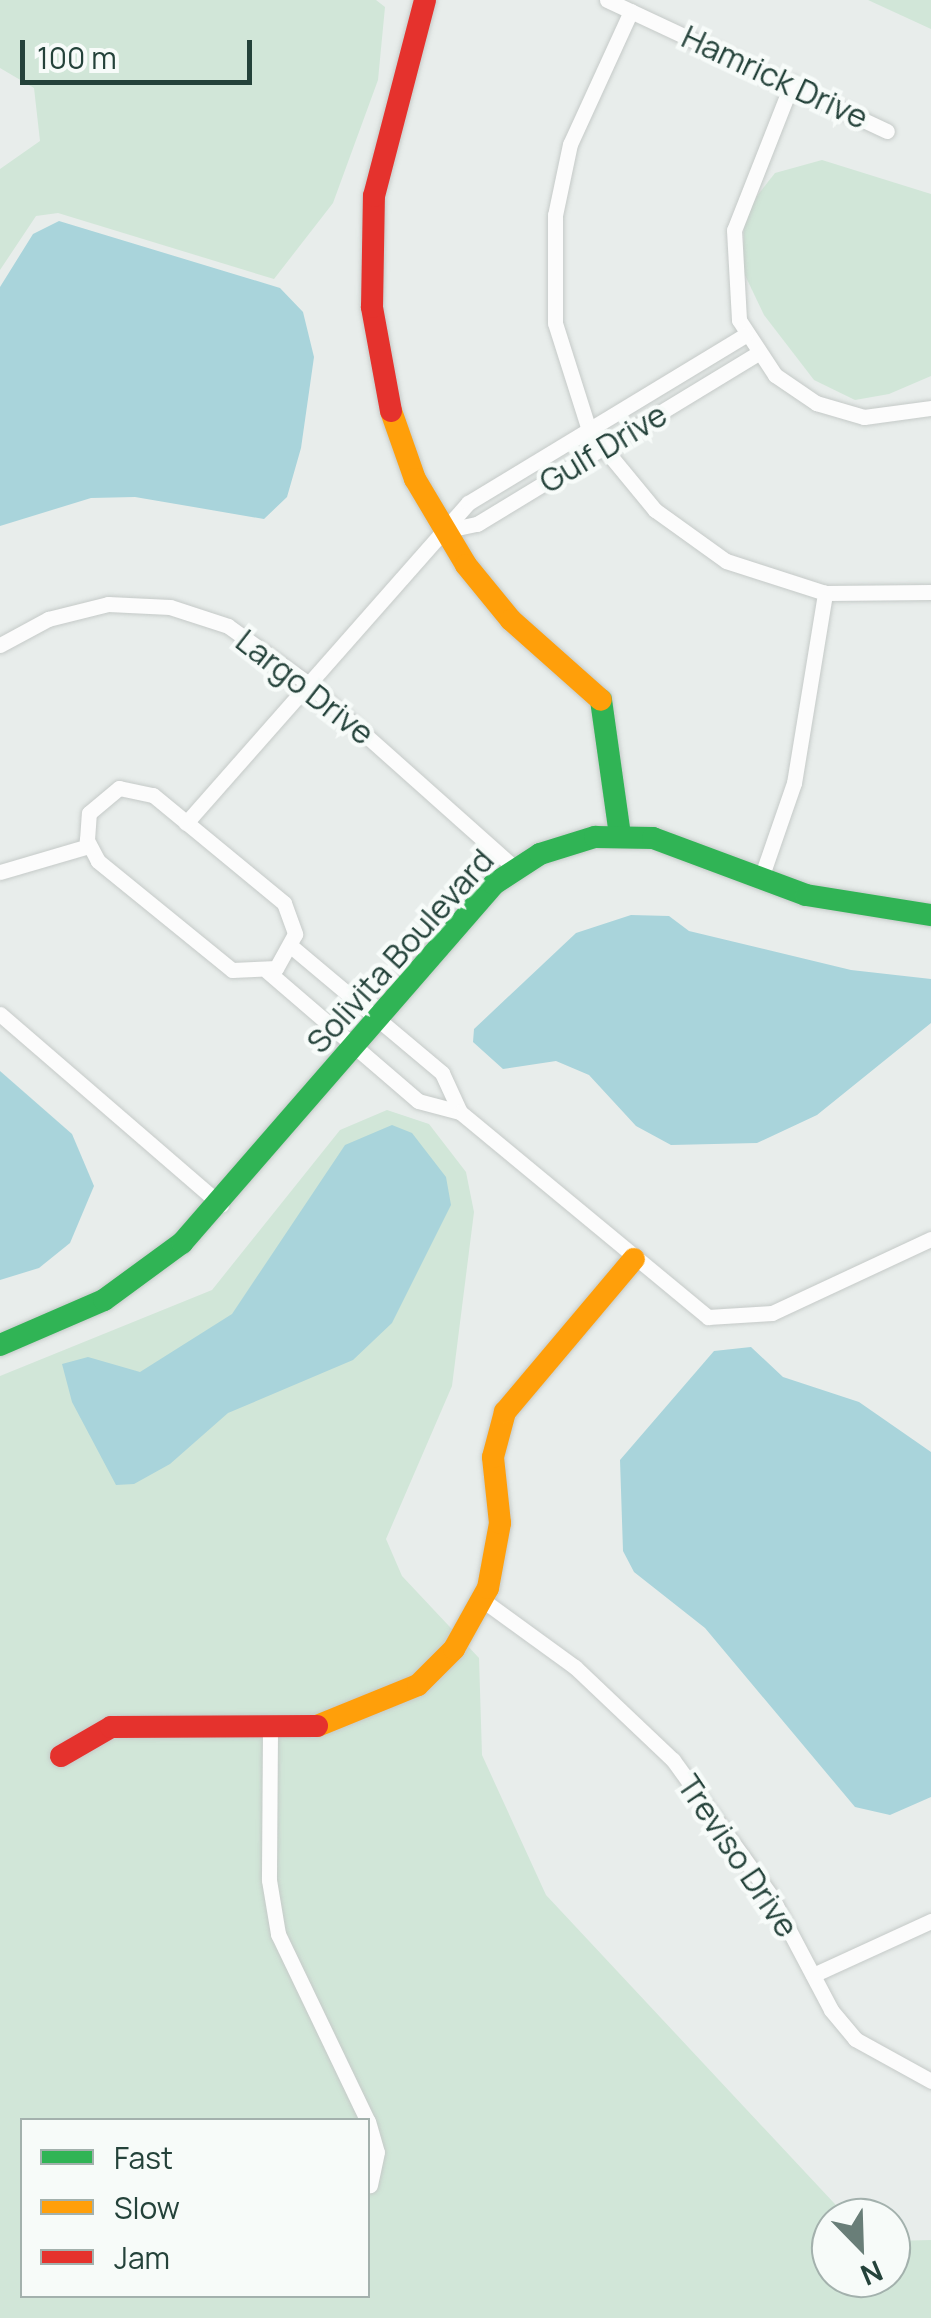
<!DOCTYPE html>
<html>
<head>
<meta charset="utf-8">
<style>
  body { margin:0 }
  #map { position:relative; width:931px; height:2318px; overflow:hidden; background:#e8edeb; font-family:Manrope,sans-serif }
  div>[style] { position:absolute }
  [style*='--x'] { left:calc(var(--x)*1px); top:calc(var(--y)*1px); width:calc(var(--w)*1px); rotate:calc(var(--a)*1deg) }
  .green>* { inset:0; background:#d1e6d8 }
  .water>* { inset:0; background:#a9d4db }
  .roads { filter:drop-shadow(0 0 2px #c5cac8) drop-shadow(0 0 2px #c5cac8) }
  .street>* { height:15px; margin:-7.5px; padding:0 7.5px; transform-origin:7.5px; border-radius:7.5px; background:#fcfcfc }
  .fast>* { height:22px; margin:-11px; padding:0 11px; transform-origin:11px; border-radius:11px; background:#30b455 }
  .slow>* { height:22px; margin:-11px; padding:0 11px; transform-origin:11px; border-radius:11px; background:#ff9f0a }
  .jam>* { height:22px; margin:-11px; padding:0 11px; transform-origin:11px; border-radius:11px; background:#e5322d }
  span { translate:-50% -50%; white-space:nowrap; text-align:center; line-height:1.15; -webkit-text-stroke:9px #f7fbf9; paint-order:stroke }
  .street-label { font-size:32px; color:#24423a }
  .legend { position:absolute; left:20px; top:2118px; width:350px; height:180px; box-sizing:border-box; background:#f7fbf9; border:2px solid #a3b1ad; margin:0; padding:12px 18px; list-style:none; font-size:30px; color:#24423a }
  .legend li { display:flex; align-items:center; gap:20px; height:50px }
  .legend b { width:50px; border:2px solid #a3b1ad }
  .north { position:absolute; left:811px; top:2198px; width:100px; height:100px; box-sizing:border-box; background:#f7fbf9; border:2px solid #a3b1ad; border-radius:50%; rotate:157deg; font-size:28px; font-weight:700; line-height:40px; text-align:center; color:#24423a }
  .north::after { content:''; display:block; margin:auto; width:35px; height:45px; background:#697e78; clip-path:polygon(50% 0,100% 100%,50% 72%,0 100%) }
  .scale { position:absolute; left:20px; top:40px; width:232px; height:45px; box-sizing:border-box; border:5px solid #24423a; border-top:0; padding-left:12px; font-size:30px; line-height:35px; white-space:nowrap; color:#24423a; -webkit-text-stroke:8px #f7fbf9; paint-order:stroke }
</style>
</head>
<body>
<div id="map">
  <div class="green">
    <i style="clip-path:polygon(0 0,376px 0,385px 7px,378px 80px,333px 203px,274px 279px,58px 213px,36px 216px,0 270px,0 169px,40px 141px,34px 88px,0 68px)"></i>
    <i style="clip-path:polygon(868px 0,931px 0,931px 29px)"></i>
    <i style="clip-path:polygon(822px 160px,931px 194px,931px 376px,889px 394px,855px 400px,814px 380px,764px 315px,743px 271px,744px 221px,757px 196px,775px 173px)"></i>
    <i style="clip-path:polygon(evenodd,387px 1110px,429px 1124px,466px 1172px,474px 1212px,452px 1386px,386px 1539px,402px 1576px,479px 1658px,482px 1755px,546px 1895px,848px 2218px,831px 2218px,831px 2278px,891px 2278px,891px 2241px,931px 2240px,931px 2318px,0 2318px,0 1376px,212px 1290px,340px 1130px,387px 1110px,22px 2120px,368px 2120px,368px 2296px,22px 2296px,22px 2120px)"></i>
  </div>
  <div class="water">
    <i style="clip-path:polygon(59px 221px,280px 288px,303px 312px,314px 357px,301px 448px,287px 497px,264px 519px,135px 497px,91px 498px,0 526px,0 287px,33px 234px)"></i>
    <i style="clip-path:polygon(631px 915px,669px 916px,689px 931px,851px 970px,931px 979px,931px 1023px,817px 1115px,757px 1143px,671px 1145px,636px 1126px,589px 1075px,556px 1061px,503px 1069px,473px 1042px,474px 1029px,576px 933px)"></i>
    <i style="clip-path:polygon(0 1071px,72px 1134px,94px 1186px,70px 1243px,39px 1268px,0 1280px)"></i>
    <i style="clip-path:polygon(392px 1125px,412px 1133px,446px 1177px,451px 1205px,392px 1323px,353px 1360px,228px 1413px,170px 1464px,134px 1484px,116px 1485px,72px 1402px,62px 1364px,88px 1357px,140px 1372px,232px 1314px,345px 1145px)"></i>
    <i style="clip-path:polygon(751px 1347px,783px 1377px,859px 1402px,931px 1452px,931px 1797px,890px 1815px,855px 1807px,705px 1628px,634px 1572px,623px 1551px,620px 1460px,714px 1351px)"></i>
  </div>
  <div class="roads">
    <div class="street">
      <i style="--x:607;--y:0;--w:309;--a:25.1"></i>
      <i style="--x:631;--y:11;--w:146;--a:114.6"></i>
      <i style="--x:570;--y:144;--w:73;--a:101.9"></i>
      <i style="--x:555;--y:215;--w:108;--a:90"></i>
      <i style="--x:555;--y:323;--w:112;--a:72.4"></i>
      <i style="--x:589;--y:430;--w:104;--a:50.5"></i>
      <i style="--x:655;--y:510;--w:87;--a:35.7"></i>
      <i style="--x:726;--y:561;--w:104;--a:17.9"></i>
      <i style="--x:825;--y:593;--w:106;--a:-0.5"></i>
      <i style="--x:792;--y:83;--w:158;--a:111.5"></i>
      <i style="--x:734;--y:230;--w:90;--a:86.8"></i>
      <i style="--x:739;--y:320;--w:66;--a:56.8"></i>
      <i style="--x:775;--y:375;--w:50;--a:34.3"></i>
      <i style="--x:816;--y:403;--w:50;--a:16.3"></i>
      <i style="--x:864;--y:417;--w:68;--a:-7.7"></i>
      <i style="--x:443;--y:531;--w:35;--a:-12"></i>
      <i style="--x:477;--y:524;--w:329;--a:-31.3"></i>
      <i style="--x:0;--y:645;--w:55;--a:-28.4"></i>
      <i style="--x:48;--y:619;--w:62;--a:-14"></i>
      <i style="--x:108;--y:604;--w:62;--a:2.8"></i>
      <i style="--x:170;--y:607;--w:61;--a:18.1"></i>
      <i style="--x:228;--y:626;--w:96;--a:35.7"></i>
      <i style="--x:306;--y:682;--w:280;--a:41.7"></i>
      <i style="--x:119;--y:788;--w:35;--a:12"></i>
      <i style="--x:153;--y:795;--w:170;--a:39.5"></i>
      <i style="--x:284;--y:903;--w:33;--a:70"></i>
      <i style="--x:295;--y:934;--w:39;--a:119"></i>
      <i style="--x:276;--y:968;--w:44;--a:177.4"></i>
      <i style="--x:232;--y:970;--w:173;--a:-140.9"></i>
      <i style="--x:98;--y:861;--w:24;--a:-118"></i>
      <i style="--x:87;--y:840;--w:27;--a:-86"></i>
      <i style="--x:89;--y:813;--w:39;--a:-40"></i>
      <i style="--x:186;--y:823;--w:427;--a:-48.6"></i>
      <i style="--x:468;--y:503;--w:324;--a:-31.2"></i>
      <i style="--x:0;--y:872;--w:93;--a:-16.3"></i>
      <i style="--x:760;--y:881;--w:104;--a:-70.9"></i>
      <i style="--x:794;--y:783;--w:193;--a:-80.7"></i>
      <i style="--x:292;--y:947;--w:196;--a:40"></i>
      <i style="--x:442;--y:1073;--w:43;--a:65.2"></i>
      <i style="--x:267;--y:971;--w:199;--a:40.7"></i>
      <i style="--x:418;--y:1101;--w:43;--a:14.7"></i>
      <i style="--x:460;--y:1112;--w:322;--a:39.6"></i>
      <i style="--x:708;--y:1317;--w:64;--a:-3.6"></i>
      <i style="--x:772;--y:1313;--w:175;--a:-25"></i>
      <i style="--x:0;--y:1014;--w:292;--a:40.8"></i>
      <i style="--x:484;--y:1601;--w:112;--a:36"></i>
      <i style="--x:575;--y:1667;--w:135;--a:43.5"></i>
      <i style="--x:673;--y:1760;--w:168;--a:54.2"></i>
      <i style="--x:771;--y:1896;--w:129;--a:62.2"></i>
      <i style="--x:831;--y:2010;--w:38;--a:50"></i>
      <i style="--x:855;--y:2039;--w:87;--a:28.9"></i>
      <i style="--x:270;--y:1731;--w:149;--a:90.4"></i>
      <i style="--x:269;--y:1880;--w:55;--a:80.5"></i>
      <i style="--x:278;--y:1934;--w:206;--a:64.4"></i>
      <i style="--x:813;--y:1975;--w:130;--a:-24.6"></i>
      <i style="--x:368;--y:2121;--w:32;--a:74"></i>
      <i style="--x:377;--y:2152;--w:34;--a:102"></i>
    </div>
    <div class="fast">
      <i style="--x:601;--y:700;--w:136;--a:82"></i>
      <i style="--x:0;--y:1345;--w:113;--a:-23.4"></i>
      <i style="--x:104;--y:1300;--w:97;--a:-36.2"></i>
      <i style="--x:182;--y:1243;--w:476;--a:-49"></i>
      <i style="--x:494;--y:884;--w:55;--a:-33.1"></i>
      <i style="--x:540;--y:854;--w:58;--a:-17.2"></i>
      <i style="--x:595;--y:837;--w:58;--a:1"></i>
      <i style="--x:653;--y:838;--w:163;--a:20.4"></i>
      <i style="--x:806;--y:895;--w:127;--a:9.1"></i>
    </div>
    <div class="slow">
      <i style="--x:391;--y:411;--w:72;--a:70.6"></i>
      <i style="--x:415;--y:479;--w:100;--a:59.3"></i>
      <i style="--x:466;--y:565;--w:71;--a:50.7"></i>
      <i style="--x:511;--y:620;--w:120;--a:41.6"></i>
      <i style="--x:317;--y:1726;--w:109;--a:-22.1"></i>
      <i style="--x:418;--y:1685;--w:51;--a:-45"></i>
      <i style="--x:454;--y:1649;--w:70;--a:-60.9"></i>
      <i style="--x:488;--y:1588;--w:66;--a:-79.5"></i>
      <i style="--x:500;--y:1523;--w:66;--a:-96.1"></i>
      <i style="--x:493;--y:1457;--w:47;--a:-75.1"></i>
      <i style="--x:505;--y:1412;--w:200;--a:-49.9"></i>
    </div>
    <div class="jam">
      <i style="--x:391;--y:411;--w:106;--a:-100.4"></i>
      <i style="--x:372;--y:307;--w:111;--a:-89"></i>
      <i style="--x:374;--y:196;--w:203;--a:-75.4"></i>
      <i style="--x:61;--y:1756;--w:58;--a:-30.1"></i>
      <i style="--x:111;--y:1727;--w:206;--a:-0.3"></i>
    </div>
  </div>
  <div class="street-label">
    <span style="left:775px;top:77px;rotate:25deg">Hamrick Drive</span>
    <span style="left:603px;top:448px;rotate:-31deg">Gulf Drive</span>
    <span style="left:305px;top:687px;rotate:38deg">Largo Drive</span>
    <span style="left:400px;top:951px;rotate:-48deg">Solivita Boulevard</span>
    <span style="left:738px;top:1856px;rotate:56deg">Treviso Drive</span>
  </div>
  <ul class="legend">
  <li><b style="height:12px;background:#30b455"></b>Fast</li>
  <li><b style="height:12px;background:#ff9f0a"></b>Slow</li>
  <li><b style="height:12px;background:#e5322d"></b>Jam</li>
  </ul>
  <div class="north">N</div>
  <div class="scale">100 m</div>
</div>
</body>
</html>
